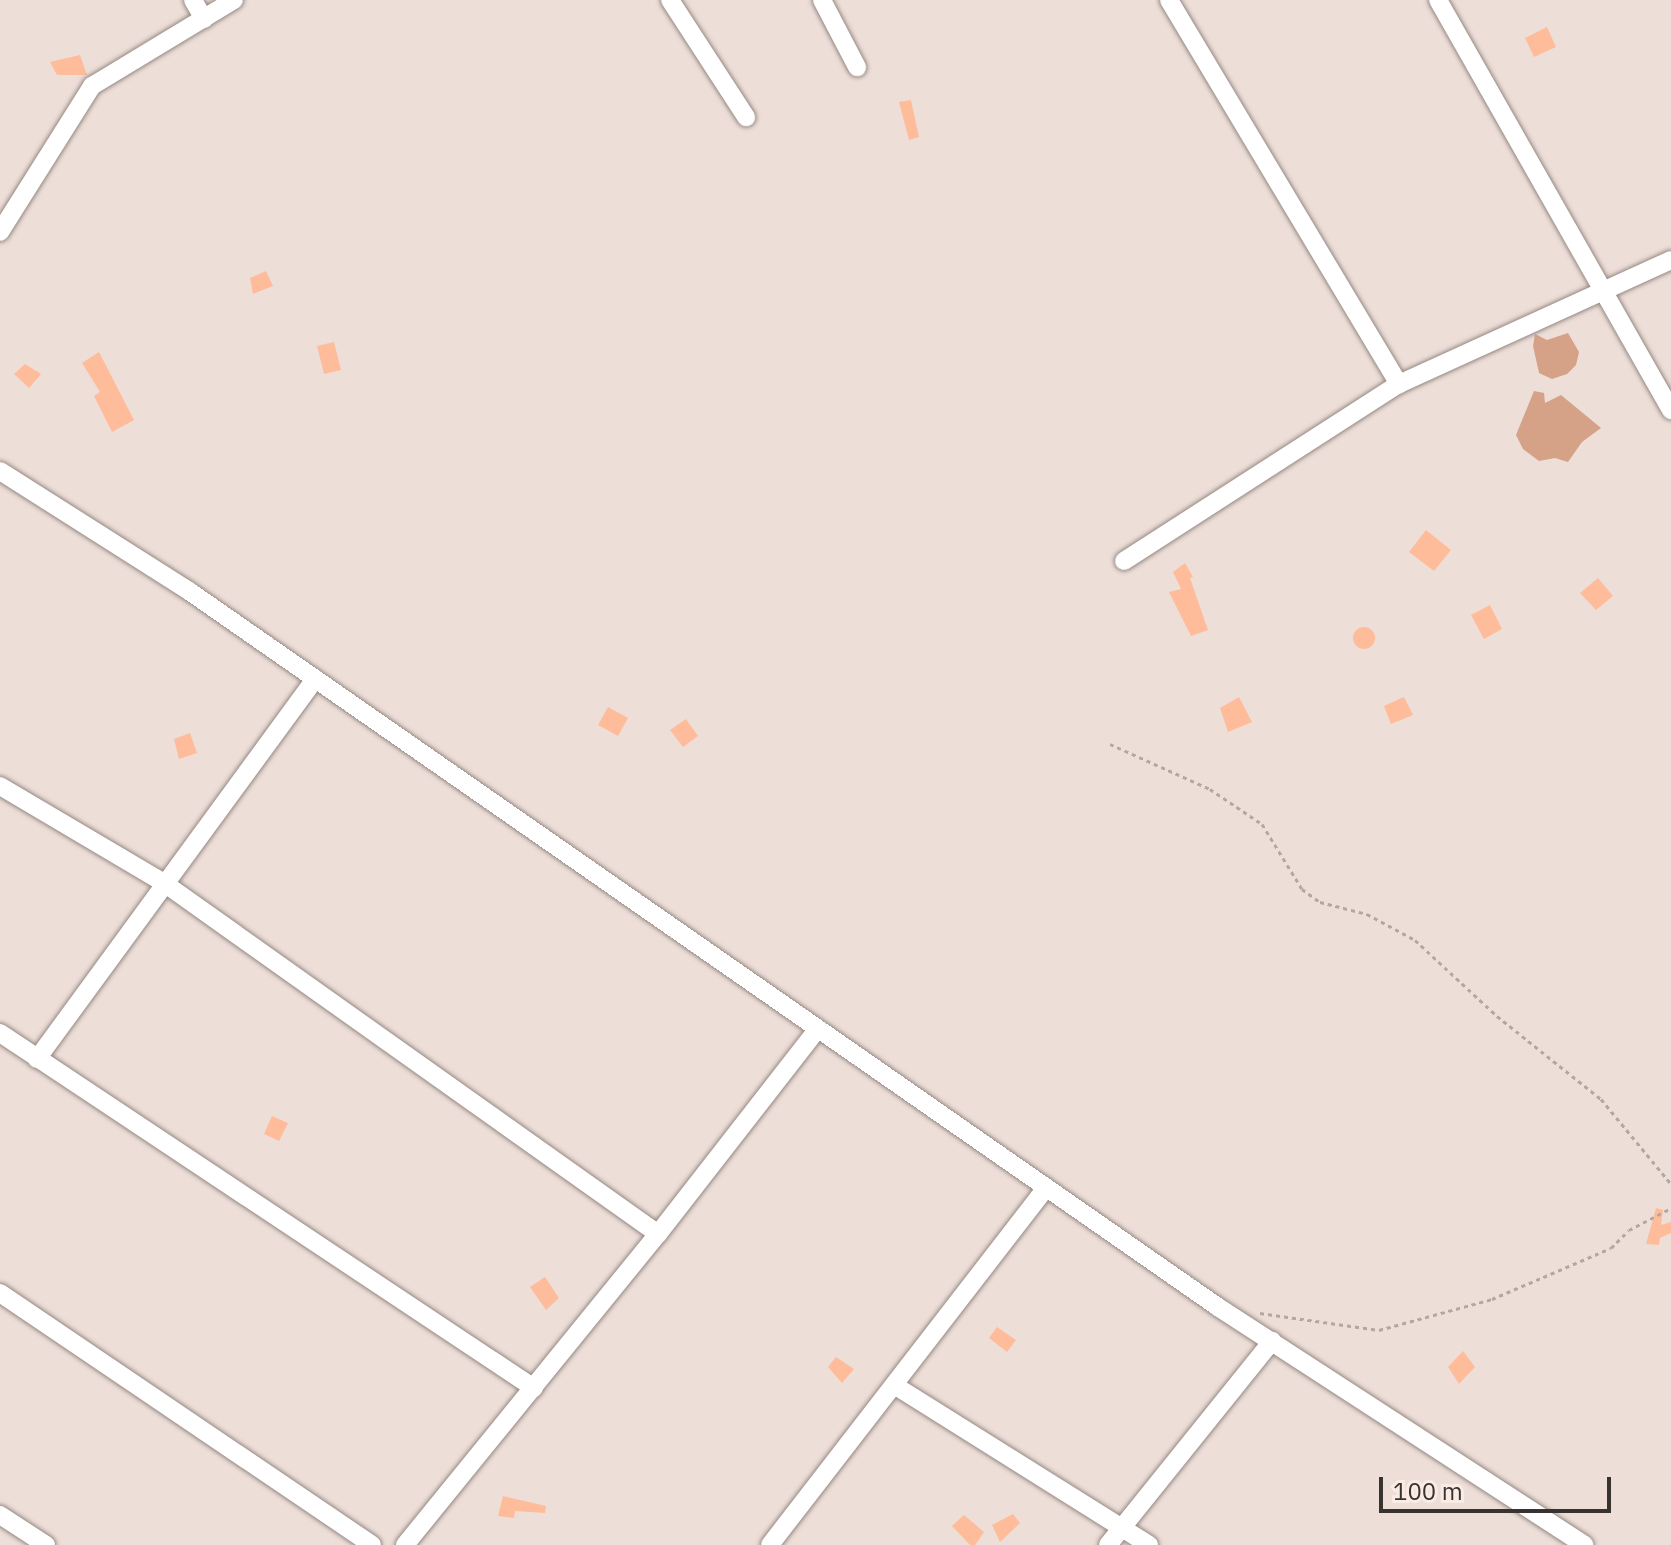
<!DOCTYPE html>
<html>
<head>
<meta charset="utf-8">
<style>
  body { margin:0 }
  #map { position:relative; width:1671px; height:1545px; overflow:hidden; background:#edded8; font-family:"IBM Plex Sans",sans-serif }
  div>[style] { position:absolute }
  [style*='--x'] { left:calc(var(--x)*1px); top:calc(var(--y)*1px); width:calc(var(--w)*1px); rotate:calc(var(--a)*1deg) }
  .green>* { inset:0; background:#d5a187 }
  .building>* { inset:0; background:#ffbc9b }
  .round { border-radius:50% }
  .path>* { height:3px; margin-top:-1.5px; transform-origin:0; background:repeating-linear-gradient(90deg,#b3a7a2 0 4px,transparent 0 8px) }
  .roads { filter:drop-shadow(0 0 2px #958882) drop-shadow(0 0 2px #958882) }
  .minor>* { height:18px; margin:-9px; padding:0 9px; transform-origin:9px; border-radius:9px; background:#fff }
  span { translate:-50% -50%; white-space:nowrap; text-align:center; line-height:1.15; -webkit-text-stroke:6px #faece5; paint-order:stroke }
  .scale { position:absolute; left:1379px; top:1477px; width:232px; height:36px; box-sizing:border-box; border:4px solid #383330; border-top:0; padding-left:10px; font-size:24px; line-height:28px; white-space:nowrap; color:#383330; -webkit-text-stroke:6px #faece5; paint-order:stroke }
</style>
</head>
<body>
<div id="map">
  <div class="green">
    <i style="clip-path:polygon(1568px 333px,1579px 352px,1576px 365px,1567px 374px,1552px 379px,1539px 373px,1533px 346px,1535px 334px,1547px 340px)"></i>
    <i style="clip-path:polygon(1534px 391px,1544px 393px,1545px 403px,1561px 395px,1601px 428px,1582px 442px,1568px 462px,1555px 458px,1539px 461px,1523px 449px,1516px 435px)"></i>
  </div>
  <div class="building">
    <i style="clip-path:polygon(1547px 27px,1556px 47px,1534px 57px,1525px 38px)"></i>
    <i style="clip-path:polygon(80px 55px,87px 75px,57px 75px,50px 62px)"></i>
    <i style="clip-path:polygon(911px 100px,919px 137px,909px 140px,899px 102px)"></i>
    <i style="clip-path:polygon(266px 271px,273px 286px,253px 294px,250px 278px)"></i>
    <i style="clip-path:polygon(334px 342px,341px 370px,324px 374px,317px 346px)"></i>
    <i style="clip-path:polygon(99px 352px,134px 420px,112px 432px,94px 396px,100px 392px,82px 363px)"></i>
    <i style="clip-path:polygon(25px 364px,41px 374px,29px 388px,14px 374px)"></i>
    <i style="clip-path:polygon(1426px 530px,1451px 550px,1434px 571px,1409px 552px)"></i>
    <i style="clip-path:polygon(1185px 563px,1193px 577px,1190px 578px,1208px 630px,1191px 636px,1169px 592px,1181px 589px,1173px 572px)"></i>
    <i style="clip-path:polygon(1598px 578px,1613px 596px,1596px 610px,1580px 593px)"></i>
    <i style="clip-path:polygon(1490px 605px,1502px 629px,1484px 639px,1471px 615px)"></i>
    <i class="round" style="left:1353px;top:627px;width:22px;height:22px"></i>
    <i style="clip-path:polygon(1239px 697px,1252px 722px,1228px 732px,1220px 708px)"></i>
    <i style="clip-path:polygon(1404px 697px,1413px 715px,1391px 724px,1384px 706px)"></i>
    <i style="clip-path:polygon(608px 707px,628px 718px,618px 736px,598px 725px)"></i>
    <i style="clip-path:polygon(686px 719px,698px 736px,683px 747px,670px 730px)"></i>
    <i style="clip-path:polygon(190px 733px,197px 753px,179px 759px,174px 739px)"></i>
    <i style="clip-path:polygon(272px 1116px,288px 1123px,279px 1141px,264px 1134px)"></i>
    <i style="clip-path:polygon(1656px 1208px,1663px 1210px,1661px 1225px,1671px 1222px,1671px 1233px,1660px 1238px,1659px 1245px,1646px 1244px)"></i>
    <i style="clip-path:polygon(545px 1277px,559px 1298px,546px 1310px,530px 1287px)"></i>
    <i style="clip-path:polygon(997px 1327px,1016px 1340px,1007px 1352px,989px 1338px)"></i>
    <i style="clip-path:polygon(1463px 1351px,1475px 1367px,1459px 1384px,1448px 1367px)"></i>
    <i style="clip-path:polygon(836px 1357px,854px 1369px,842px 1383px,828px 1367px)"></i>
    <i style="clip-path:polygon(503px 1496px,546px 1506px,545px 1513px,515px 1511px,514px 1518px,498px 1516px)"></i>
    <i style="clip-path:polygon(1013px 1514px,1020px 1523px,1000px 1542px,992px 1525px)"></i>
    <i style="clip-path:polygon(964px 1515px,984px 1532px,975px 1545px,970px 1545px,952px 1526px)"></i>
  </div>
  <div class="path">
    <i style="--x:1110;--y:744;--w:110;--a:24.2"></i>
    <i style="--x:1210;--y:789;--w:63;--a:33.9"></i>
    <i style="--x:1262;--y:824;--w:76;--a:58.4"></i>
    <i style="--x:1302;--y:889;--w:22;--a:36"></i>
    <i style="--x:1320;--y:902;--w:49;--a:14.3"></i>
    <i style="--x:1367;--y:914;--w:55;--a:28.4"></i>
    <i style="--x:1415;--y:940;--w:112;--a:42.8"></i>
    <i style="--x:1497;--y:1016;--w:133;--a:38.6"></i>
    <i style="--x:1601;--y:1099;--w:110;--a:50.5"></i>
    <i style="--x:1260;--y:1313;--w:120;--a:8.1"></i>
    <i style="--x:1379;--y:1330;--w:117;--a:-15.3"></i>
    <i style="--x:1492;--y:1299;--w:129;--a:-23.2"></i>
    <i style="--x:1611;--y:1248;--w:25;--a:-45"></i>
    <i style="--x:1629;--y:1230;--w:47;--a:-27.6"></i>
  </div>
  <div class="roads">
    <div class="minor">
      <i style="--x:193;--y:0;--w:22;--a:60"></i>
      <i style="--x:670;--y:0;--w:140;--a:57"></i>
      <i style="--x:822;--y:0;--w:76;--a:62.4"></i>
      <i style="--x:1169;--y:0;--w:448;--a:59.1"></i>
      <i style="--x:1438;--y:0;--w:472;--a:60.4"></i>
      <i style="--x:0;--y:232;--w:173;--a:-57.8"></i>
      <i style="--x:92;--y:86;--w:166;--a:-31.2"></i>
      <i style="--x:0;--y:471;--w:224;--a:32.4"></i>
      <i style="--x:189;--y:591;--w:1254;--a:34.83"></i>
      <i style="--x:1218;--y:1307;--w:437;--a:33"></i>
      <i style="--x:1124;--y:561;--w:327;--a:-32.8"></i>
      <i style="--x:1399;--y:384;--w:299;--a:-24.5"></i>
      <i style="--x:0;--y:786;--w:191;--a:30.6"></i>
      <i style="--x:164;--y:883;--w:606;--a:35.39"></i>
      <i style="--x:0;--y:1033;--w:641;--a:33.62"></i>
      <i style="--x:37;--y:1059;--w:471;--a:-53.8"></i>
      <i style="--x:0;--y:1293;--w:449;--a:34.1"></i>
      <i style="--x:894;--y:1385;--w:301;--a:32.1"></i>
      <i style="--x:0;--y:1515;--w:55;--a:33.1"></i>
      <i style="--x:405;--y:1545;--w:401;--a:-50.9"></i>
      <i style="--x:658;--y:1234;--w:259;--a:-52.1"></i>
      <i style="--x:770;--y:1545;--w:450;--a:-52.3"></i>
      <i style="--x:1108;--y:1545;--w:262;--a:-51.2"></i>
    </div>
  </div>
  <div class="scale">100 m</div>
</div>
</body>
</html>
